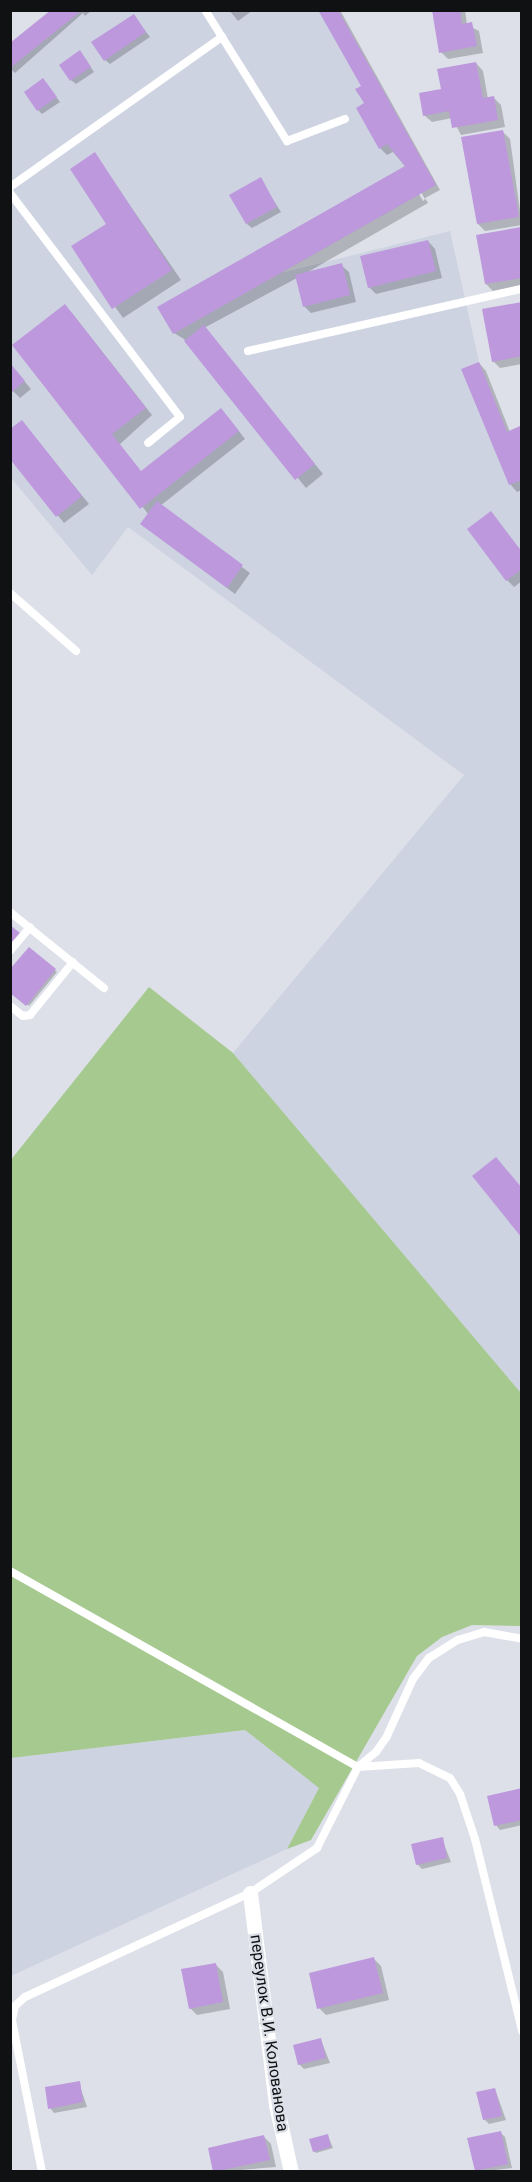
<!DOCTYPE html>
<html>
<head>
<meta charset="utf-8">
<style>
  body { margin:0 }
  #map { position:relative; width:532px; height:2182px; overflow:hidden; background:#dde0e8; font-family:Roboto,sans-serif }
  div>[style] { position:absolute }
  [style*='--x'] { left:calc(var(--x)*1px); top:calc(var(--y)*1px); width:calc(var(--w)*1px); rotate:calc(var(--a)*1deg) }
  .built>* { inset:0; background:#ced3e2 }
  .green>* { inset:0; background:#a6c990 }
  .shadow>* { inset:0; background:#0003 }
  .building>* { inset:0; background:#bd98dd }
  .lane>* { height:8px; margin:-4px; padding:0 4px; transform-origin:4px; border-radius:4px; background:#fff }
  .street>* { height:15px; margin:-7.5px; padding:0 7.5px; transform-origin:7.5px; border-radius:7.5px; background:#fff }
  span { translate:-50% -50%; white-space:nowrap; text-align:center; line-height:1.15; -webkit-text-stroke:4.5px #dde0e8; paint-order:stroke }
  .street-label { font-size:16px; color:#101113 }
  .frame { position:absolute; inset:0; border:12px solid #101113; pointer-events:none }
</style>
</head>
<body>
<div id="map">
  <div class="built">
    <i style="clip-path:polygon(51px 11px,338px 11px,436px 185px,281px 273px,450px 231px,479px 362px,507px 432px,520px 426px,521px 431px,521px 1393px,233px 1053px,464px 775px,128px 527px,92px 575px,11px 478px,10px 43px)"></i>
    <i style="clip-path:polygon(245px 1730px,319px 1788px,287px 1849px,11px 1976px,10px 1758px)"></i>
  </div>
  <div class="green">
    <i style="clip-path:polygon(149px 987px,233px 1053px,521px 1393px,521px 1626px,472px 1625px,442px 1637px,417px 1656px,311px 1840px,287px 1849px,319px 1788px,245px 1730px,11px 1758px,10px 1161px)"></i>
  </div>
  <div class="shadow">
    <i style="clip-path:polygon(54px 10px,92px 10px,85px 16px,83px 13px,15px 73px,10px 68px,10px 45px)"></i>
    <i style="clip-path:polygon(229px 10px,253px 10px,238px 21px)"></i>
    <i style="clip-path:polygon(evenodd,320px 10px,340px 10px,440px 190px,425px 198px,428px 203px,308px 272px,341px 265px,349px 272px,356px 302px,311px 313px,304px 306px,297px 278px,204px 328px,323px 474px,306px 488px,184px 339px,174px 333px,159px 307px,410px 172px,393px 152px,387px 155px,380px 148px,363px 86px,320px 10px,409px 177px,412px 177px,425px 199px,423px 201px,409px 177px)"></i>
    <i style="clip-path:polygon(433px 10px,465px 10px,467px 25px,479px 31px,483px 53px,448px 59px,441px 52px)"></i>
    <i style="clip-path:polygon(134px 16px,150px 37px,110px 64px,105px 60px)"></i>
    <i style="clip-path:polygon(84px 57px,94px 72px,76px 84px,71px 80px)"></i>
    <i style="clip-path:polygon(476px 63px,483px 71px,488px 99px,494px 98px,501px 105px,505px 127px,461px 135px,452px 118px,432px 122px,424px 115px,443px 90px)"></i>
    <i style="clip-path:polygon(43px 80px,60px 102px,42px 114px,38px 110px)"></i>
    <i style="clip-path:polygon(502px 131px,510px 139px,522px 225px,485px 231px,478px 224px)"></i>
    <i style="clip-path:polygon(95px 154px,181px 280px,123px 318px,73px 247px,108px 224px)"></i>
    <i style="clip-path:polygon(260px 179px,281px 212px,252px 228px,247px 224px)"></i>
    <i style="clip-path:polygon(520px 228px,522px 286px,493px 291px,486px 284px)"></i>
    <i style="clip-path:polygon(428px 241px,435px 249px,442px 278px,376px 294px,369px 287px)"></i>
    <i style="clip-path:polygon(522px 303px,522px 364px,500px 368px,493px 361px)"></i>
    <i style="clip-path:polygon(72px 313px,152px 415px,119px 445px,141px 472px,228px 417px,245px 439px,160px 506px,250px 573px,235px 594px,142px 524px,149px 515px,14px 345px)"></i>
    <i style="clip-path:polygon(479px 363px,486px 371px,510px 432px,522px 430px,522px 490px,517px 492px,510px 484px)"></i>
    <i style="clip-path:polygon(10px 364px,31px 389px,20px 398px,13px 391px)"></i>
    <i style="clip-path:polygon(22px 422px,89px 504px,64px 523px,10px 457px)"></i>
    <i style="clip-path:polygon(491px 513px,522px 552px,522px 581px,514px 587px,507px 580px)"></i>
    <i style="clip-path:polygon(29px 949px,57px 972px,29px 1006px,10px 991px)"></i>
    <i style="clip-path:polygon(522px 1789px,522px 1825px,500px 1830px,496px 1825px)"></i>
    <i style="clip-path:polygon(442px 1839px,451px 1862px,422px 1869px,417px 1864px)"></i>
    <i style="clip-path:polygon(374px 1959px,381px 1966px,389px 2000px,326px 2015px,319px 2008px)"></i>
    <i style="clip-path:polygon(215px 1964px,223px 1972px,230px 2009px,197px 2015px,190px 2008px)"></i>
    <i style="clip-path:polygon(321px 2040px,330px 2063px,304px 2069px,299px 2064px)"></i>
    <i style="clip-path:polygon(79px 2083px,87px 2107px,54px 2113px,50px 2108px)"></i>
    <i style="clip-path:polygon(495px 2089px,506px 2120px,489px 2124px,484px 2119px)"></i>
    <i style="clip-path:polygon(500px 2132px,505px 2137px,512px 2168px,477px 2172px)"></i>
    <i style="clip-path:polygon(263px 2136px,271px 2144px,276px 2167px,215px 2172px)"></i>
    <i style="clip-path:polygon(328px 2136px,333px 2148px,316px 2153px,314px 2151px)"></i>
  </div>
  <div class="building">
    <i style="clip-path:polygon(51px 10px,82px 10px,10px 68px,10px 43px)"></i>
    <i style="clip-path:polygon(318px 10px,338px 10px,436px 185px,173px 334px,157px 307px,405px 166px,387px 144px,379px 149px,356px 108px,364px 103px,355px 89px,361px 86px)"></i>
    <i style="clip-path:polygon(432px 10px,460px 10px,462px 24px,472px 22px,477px 46px,439px 53px)"></i>
    <i style="clip-path:polygon(134px 14px,146px 32px,104px 61px,91px 42px)"></i>
    <i style="clip-path:polygon(80px 50px,91px 67px,70px 81px,59px 65px)"></i>
    <i style="clip-path:polygon(476px 62px,483px 98px,494px 96px,498px 120px,452px 128px,449px 111px,423px 116px,419px 93px,441px 89px,437px 69px)"></i>
    <i style="clip-path:polygon(43px 78px,57px 97px,37px 111px,24px 92px)"></i>
    <i style="clip-path:polygon(503px 130px,519px 217px,477px 224px,461px 137px)"></i>
    <i style="clip-path:polygon(95px 152px,172px 270px,112px 309px,71px 246px,106px 224px,70px 169px)"></i>
    <i style="clip-path:polygon(261px 177px,277px 207px,246px 224px,229px 195px)"></i>
    <i style="clip-path:polygon(521px 227px,522px 278px,485px 284px,476px 235px)"></i>
    <i style="clip-path:polygon(428px 240px,436px 271px,368px 288px,360px 256px)"></i>
    <i style="clip-path:polygon(342px 263px,350px 295px,303px 307px,295px 275px)"></i>
    <i style="clip-path:polygon(522px 302px,522px 356px,492px 362px,482px 309px)"></i>
    <i style="clip-path:polygon(65px 304px,146px 408px,112px 434px,141px 471px,221px 408px,239px 431px,140px 509px,12px 345px)"></i>
    <i style="clip-path:polygon(204px 325px,315px 464px,295px 480px,184px 341px)"></i>
    <i style="clip-path:polygon(479px 362px,507px 432px,520px 426px,522px 431px,522px 480px,509px 485px,461px 369px)"></i>
    <i style="clip-path:polygon(10px 363px,25px 381px,12px 392px,10px 390px)"></i>
    <i style="clip-path:polygon(22px 420px,82px 496px,56px 517px,10px 459px,10px 429px)"></i>
    <i style="clip-path:polygon(157px 501px,243px 565px,227px 588px,140px 524px)"></i>
    <i style="clip-path:polygon(491px 511px,522px 552px,522px 569px,506px 581px,467px 529px)"></i>
    <i style="clip-path:polygon(10px 925px,20px 933px,10px 944px)"></i>
    <i style="clip-path:polygon(29px 947px,56px 969px,26px 1006px,10px 993px,10px 969px)"></i>
    <i style="clip-path:polygon(496px 1157px,522px 1188px,522px 1238px,472px 1176px)"></i>
    <i style="clip-path:polygon(522px 1788px,522px 1820px,494px 1826px,487px 1796px)"></i>
    <i style="clip-path:polygon(443px 1837px,447px 1858px,416px 1865px,411px 1844px)"></i>
    <i style="clip-path:polygon(374px 1957px,383px 1993px,317px 2009px,309px 1973px)"></i>
    <i style="clip-path:polygon(216px 1963px,223px 2002px,189px 2009px,181px 1969px)"></i>
    <i style="clip-path:polygon(321px 2038px,326px 2058px,298px 2065px,293px 2045px)"></i>
    <i style="clip-path:polygon(80px 2081px,83px 2102px,48px 2109px,45px 2087px)"></i>
    <i style="clip-path:polygon(495px 2088px,502px 2116px,483px 2120px,476px 2092px)"></i>
    <i style="clip-path:polygon(501px 2131px,508px 2164px,475px 2171px,467px 2138px)"></i>
    <i style="clip-path:polygon(328px 2134px,331px 2147px,313px 2152px,309px 2139px)"></i>
    <i style="clip-path:polygon(264px 2135px,270px 2160px,213px 2172px,208px 2148px)"></i>
  </div>
  <div class="lane">
    <i style="--x:222;--y:37;--w:123;--a:58"></i>
    <i style="--x:287;--y:141;--w:62;--a:-20.8"></i>
    <i style="--x:10;--y:187;--w:260;--a:-35.3"></i>
    <i style="--x:222;--y:37;--w:32;--a:-122"></i>
    <i style="--x:10;--y:193;--w:281;--a:52.8"></i>
    <i style="--x:180;--y:417;--w:41;--a:140.9"></i>
    <i style="--x:248;--y:351;--w:281;--a:-12.8"></i>
    <i style="--x:10;--y:593;--w:88;--a:41.3"></i>
    <i style="--x:10;--y:912;--w:121;--a:39"></i>
    <i style="--x:10;--y:951;--w:31;--a:-50"></i>
    <i style="--x:10;--y:1006;--w:16;--a:38"></i>
    <i style="--x:23;--y:1016;--w:7;--a:-8"></i>
    <i style="--x:30;--y:1015;--w:68;--a:-50.9"></i>
    <i style="--x:10;--y:1571;--w:399;--a:29.4"></i>
    <i style="--x:358;--y:1767;--w:23;--a:-40"></i>
    <i style="--x:376;--y:1752;--w:19;--a:-55"></i>
    <i style="--x:387;--y:1736;--w:63;--a:-65.5"></i>
    <i style="--x:413;--y:1679;--w:26;--a:-53"></i>
    <i style="--x:429;--y:1658;--w:34;--a:-32"></i>
    <i style="--x:458;--y:1640;--w:27;--a:-17"></i>
    <i style="--x:484;--y:1632;--w:39;--a:10"></i>
    <i style="--x:42;--y:2172;--w:155;--a:-101.2"></i>
    <i style="--x:12;--y:2020;--w:14;--a:-78"></i>
    <i style="--x:15;--y:2006;--w:13;--a:-42"></i>
    <i style="--x:25;--y:1997;--w:248;--a:-24.8"></i>
    <i style="--x:250;--y:1893;--w:81;--a:-33.9"></i>
    <i style="--x:317;--y:1848;--w:91;--a:-63.2"></i>
    <i style="--x:358;--y:1767;--w:61;--a:-3.8"></i>
    <i style="--x:419;--y:1763;--w:34;--a:26"></i>
    <i style="--x:450;--y:1778;--w:19;--a:58"></i>
    <i style="--x:460;--y:1794;--w:47;--a:71.6"></i>
    <i style="--x:475;--y:1839;--w:198;--a:76.2"></i>
  </div>
  <div class="street">
    <i style="--x:250;--y:1893;--w:214;--a:83"></i>
    <i style="--x:276;--y:2105;--w:69;--a:77.4"></i>
  </div>
  <div class="street-label">
    <span style="left:269px;top:2033px;rotate:82deg">переулок В.И. Колованова</span>
  </div>
  <div class="frame"></div>
</div>
</body>
</html>
